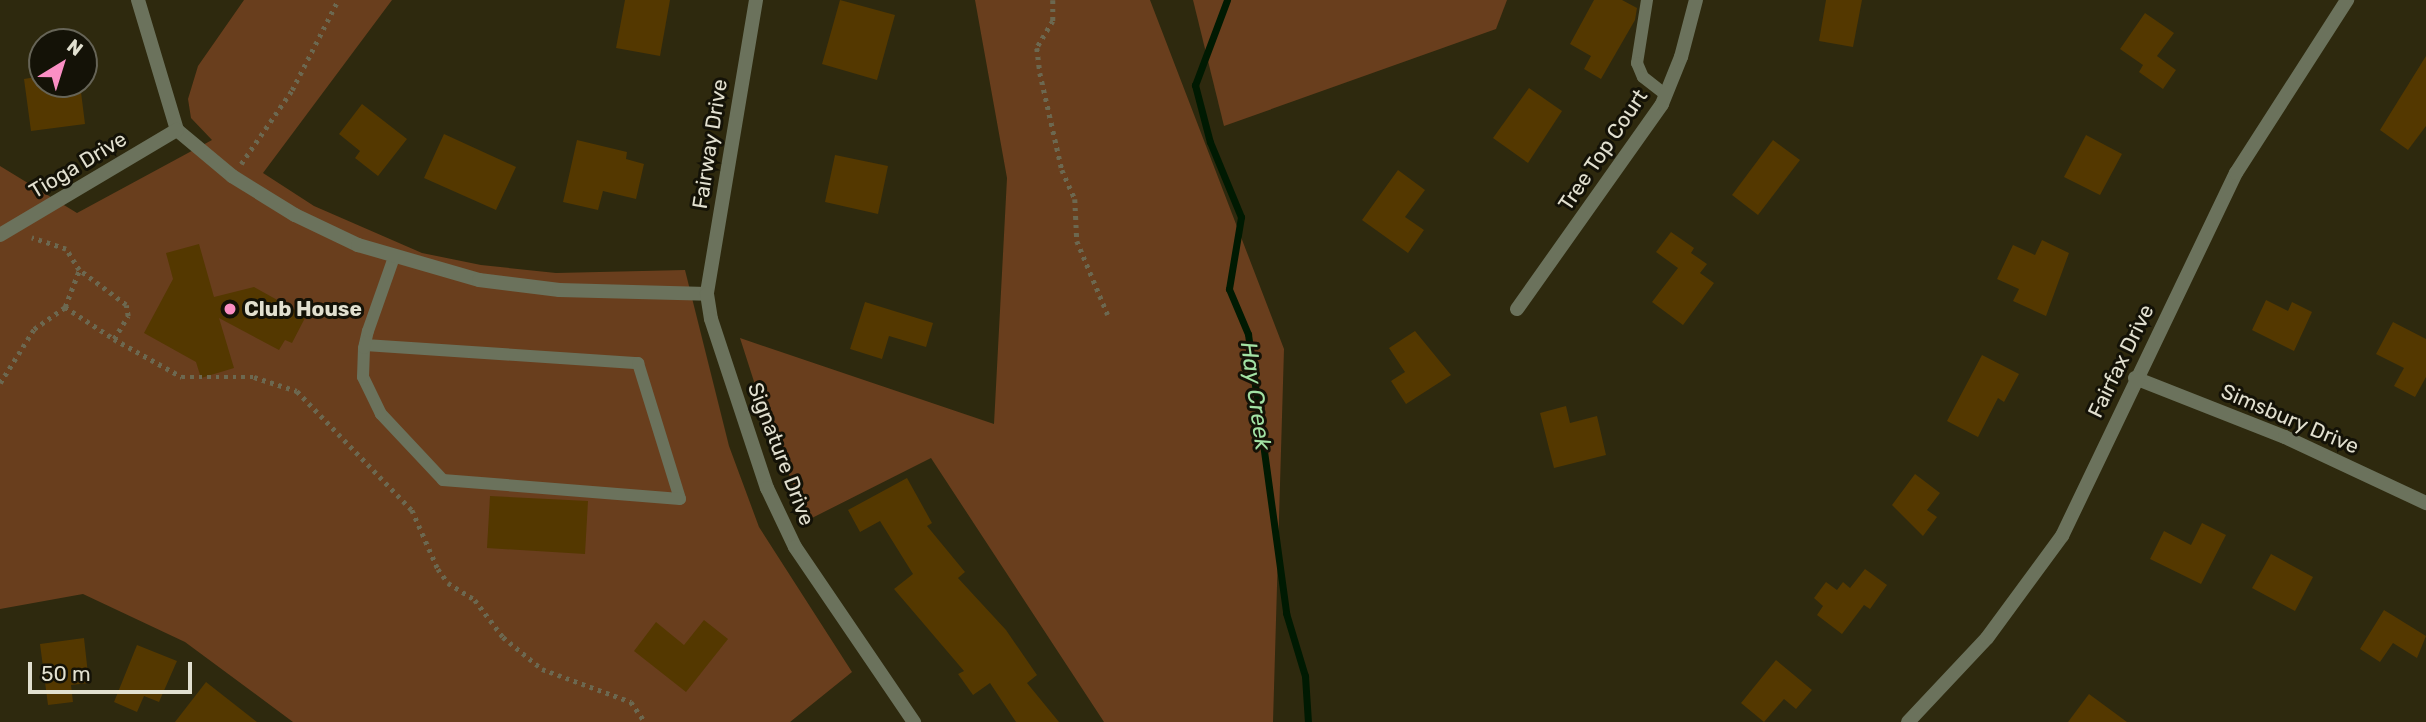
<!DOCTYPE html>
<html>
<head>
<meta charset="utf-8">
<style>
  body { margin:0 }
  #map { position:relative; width:2426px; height:722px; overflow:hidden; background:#2e290e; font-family:Rubik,sans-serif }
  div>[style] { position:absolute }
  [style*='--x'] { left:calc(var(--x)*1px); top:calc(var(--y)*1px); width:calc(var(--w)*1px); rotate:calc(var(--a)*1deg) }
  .green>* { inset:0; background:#693e1d }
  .stream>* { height:7px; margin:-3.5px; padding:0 3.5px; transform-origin:3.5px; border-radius:3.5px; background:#001a02 }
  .building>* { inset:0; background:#543800 }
  .path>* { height:4.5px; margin-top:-2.25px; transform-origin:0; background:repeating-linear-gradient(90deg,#6c6850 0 3.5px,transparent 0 8.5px) }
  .lane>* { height:12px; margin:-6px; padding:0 6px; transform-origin:6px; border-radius:6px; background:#6b725c }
  .street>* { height:14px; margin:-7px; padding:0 7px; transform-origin:7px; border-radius:7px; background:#6b725c }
  .dots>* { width:19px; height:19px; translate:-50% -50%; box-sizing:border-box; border:4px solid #141207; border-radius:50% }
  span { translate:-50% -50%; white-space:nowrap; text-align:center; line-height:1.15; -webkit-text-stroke:6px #141207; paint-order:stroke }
  .street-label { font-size:21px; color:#e2e0d0 }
  .poi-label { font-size:21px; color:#e2e0d0; font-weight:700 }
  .left { translate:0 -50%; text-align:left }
  .water-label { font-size:23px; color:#a3e2a4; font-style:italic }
  .north { position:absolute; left:28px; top:28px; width:70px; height:70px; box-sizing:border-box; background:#141207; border:2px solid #666457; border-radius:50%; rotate:38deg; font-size:19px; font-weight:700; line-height:28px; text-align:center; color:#e2e0d0 }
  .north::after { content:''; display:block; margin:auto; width:24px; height:32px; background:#fb8fc4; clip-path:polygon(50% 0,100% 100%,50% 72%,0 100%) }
  .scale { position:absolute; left:28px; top:662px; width:164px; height:32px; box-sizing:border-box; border:4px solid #e2e0d0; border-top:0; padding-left:9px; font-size:21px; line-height:24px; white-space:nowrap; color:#e2e0d0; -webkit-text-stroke:5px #141207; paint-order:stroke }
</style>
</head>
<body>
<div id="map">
  <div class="green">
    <i style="clip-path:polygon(244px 0,392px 0,263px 173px,314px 206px,422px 253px,481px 265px,556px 273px,685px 270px,729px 446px,759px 527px,852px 672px,790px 722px,293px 722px,185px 642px,83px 594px,0 609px,0 166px,77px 213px,212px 140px,191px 118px,188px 99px,198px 66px)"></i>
    <i style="clip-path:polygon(975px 0,1150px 0,1284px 349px,1273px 722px,1104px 722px,931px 458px,808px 520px,767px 422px,740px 338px,994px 424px,1007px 178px)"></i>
    <i style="clip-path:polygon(1193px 0,1507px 0,1496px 29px,1224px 126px)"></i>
  </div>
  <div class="stream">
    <i style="--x:1227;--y:0;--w:91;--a:110.6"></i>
    <i style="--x:1195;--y:85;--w:59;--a:75.3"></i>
    <i style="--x:1210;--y:142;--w:81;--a:67.5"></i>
    <i style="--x:1241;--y:217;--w:73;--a:99.5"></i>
    <i style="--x:1229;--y:289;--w:49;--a:67.1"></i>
    <i style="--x:1248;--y:334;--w:282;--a:82.2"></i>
    <i style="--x:1286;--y:613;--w:66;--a:73.2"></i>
    <i style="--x:1305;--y:676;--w:46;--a:86.3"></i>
  </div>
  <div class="building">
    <i style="clip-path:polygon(625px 0,670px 0,660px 56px,616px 48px)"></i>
    <i style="clip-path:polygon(840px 0,895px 15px,877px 80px,822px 64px)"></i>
    <i style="clip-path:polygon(1594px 0,1622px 0,1637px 8px,1635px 20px,1601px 79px,1584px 69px,1591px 56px,1570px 44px)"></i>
    <i style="clip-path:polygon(1826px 0,1862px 0,1853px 47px,1819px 41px)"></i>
    <i style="clip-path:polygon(2145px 13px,2174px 33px,2157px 56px,2176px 70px,2163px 89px,2139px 72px,2143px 65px,2120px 49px)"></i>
    <i style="clip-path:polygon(2426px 56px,2426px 126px,2408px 150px,2380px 130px)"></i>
    <i style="clip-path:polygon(42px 76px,42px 84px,80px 84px,85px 124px,31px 131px,24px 79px)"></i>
    <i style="clip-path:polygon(1529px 88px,1562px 111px,1528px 163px,1493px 138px)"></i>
    <i style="clip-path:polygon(362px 104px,407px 139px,378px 176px,355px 158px,360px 151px,339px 134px)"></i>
    <i style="clip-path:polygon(444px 134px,516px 167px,496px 210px,424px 178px)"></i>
    <i style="clip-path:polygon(2086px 135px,2122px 154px,2100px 195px,2064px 177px)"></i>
    <i style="clip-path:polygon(577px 140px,627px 152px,626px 159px,644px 164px,636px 199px,603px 191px,598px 210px,563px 202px)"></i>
    <i style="clip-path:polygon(1773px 140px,1800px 160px,1758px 215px,1732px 195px)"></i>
    <i style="clip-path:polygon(835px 155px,888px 166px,878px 214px,825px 202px)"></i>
    <i style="clip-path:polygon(1398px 170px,1425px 190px,1405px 217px,1424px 230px,1408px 253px,1362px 220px)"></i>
    <i style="clip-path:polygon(1671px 232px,1694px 248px,1691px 253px,1707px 264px,1700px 273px,1714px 283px,1683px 325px,1652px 302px,1678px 268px,1656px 252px)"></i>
    <i style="clip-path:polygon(2042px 240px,2069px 253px,2046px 316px,2013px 301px,2019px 289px,1997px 279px,2013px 245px,2035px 255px)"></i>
    <i style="clip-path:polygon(199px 244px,214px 297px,254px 287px,306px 316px,292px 343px,285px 340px,279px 350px,219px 318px,234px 368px,201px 378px,196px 362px,144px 333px,173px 279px,166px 253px)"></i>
    <i style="clip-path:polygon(2266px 300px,2288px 311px,2292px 302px,2312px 312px,2294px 351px,2252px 330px)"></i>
    <i style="clip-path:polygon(865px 302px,933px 323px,926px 347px,889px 336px,882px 359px,850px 349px)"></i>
    <i style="clip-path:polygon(2393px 322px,2426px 339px,2426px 377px,2415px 397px,2394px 386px,2404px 368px,2376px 354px)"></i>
    <i style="clip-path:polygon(1415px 331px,1451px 375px,1406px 404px,1391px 381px,1405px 372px,1389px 348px)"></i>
    <i style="clip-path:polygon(1982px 355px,2019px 374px,2004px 402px,1998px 398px,1978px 437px,1947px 421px)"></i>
    <i style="clip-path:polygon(1566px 406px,1570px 423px,1597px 416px,1606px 455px,1554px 468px,1540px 413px)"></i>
    <i style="clip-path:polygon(1915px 474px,1940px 493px,1927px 510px,1937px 517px,1923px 536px,1892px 505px)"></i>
    <i style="clip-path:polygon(907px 478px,932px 523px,927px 526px,965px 572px,958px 578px,1006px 630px,1037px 675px,1027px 683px,1059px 722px,1016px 722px,990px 683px,973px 695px,958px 674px,964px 671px,894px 589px,913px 574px,880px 521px,860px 532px,848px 510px)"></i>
    <i style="clip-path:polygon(490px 496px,588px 501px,585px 554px,487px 548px)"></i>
    <i style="clip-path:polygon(2202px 523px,2226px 535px,2201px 584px,2150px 559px,2164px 531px,2191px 545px)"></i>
    <i style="clip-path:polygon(2271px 554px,2313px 577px,2295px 611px,2252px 588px)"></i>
    <i style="clip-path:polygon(1865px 569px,1887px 585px,1870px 609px,1864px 605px,1842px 634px,1817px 615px,1823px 606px,1814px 598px,1826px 582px,1837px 590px,1843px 582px,1850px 588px)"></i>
    <i style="clip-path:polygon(2384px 610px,2426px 636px,2417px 658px,2393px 643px,2380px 662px,2360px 649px)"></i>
    <i style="clip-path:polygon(704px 620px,728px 639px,686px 692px,634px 651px,656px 622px,684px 645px)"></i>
    <i style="clip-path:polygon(84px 638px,89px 683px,71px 685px,73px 702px,48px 705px,40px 644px)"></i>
    <i style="clip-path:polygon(137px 645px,177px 661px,159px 702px,144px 696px,137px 712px,114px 702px)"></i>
    <i style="clip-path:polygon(1776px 660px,1812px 690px,1796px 709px,1784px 699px,1764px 722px,1741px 703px)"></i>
    <i style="clip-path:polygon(206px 682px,257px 722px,175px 722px)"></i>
    <i style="clip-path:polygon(2089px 694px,2127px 722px,2068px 722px)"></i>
  </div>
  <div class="path">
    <i style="--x:1053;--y:0;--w:21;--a:90"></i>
    <i style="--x:1053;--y:21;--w:31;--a:121"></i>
    <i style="--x:1037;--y:48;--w:25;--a:83"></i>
    <i style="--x:1040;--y:73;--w:99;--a:77.2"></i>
    <i style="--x:1062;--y:170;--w:32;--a:66"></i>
    <i style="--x:1075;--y:199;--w:42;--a:87.3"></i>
    <i style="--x:1077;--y:241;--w:80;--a:67.3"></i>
    <i style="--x:241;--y:164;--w:90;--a:-55.4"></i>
    <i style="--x:292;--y:90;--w:101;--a:-62.9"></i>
    <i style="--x:65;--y:307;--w:40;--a:-69"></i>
    <i style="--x:114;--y:339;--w:78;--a:29.2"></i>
    <i style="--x:182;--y:377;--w:72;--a:0"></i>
    <i style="--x:254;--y:377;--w:45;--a:18"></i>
    <i style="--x:297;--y:391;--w:165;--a:46"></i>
    <i style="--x:412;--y:510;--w:64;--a:66.2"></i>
    <i style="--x:438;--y:569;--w:17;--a:54"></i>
    <i style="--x:448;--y:583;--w:32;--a:32"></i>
    <i style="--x:475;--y:600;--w:46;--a:52.9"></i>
    <i style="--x:503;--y:637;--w:50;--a:39.4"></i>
    <i style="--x:542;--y:669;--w:95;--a:20.3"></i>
    <i style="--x:631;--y:702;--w:24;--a:55"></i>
    <i style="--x:0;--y:383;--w:64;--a:-57.8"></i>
    <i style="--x:34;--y:329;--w:38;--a:-35"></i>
    <i style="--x:65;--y:307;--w:59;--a:33.1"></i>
    <i style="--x:114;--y:339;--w:27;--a:-59"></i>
    <i style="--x:128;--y:316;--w:11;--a:-100"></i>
    <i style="--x:126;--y:305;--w:59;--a:-143.3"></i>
    <i style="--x:79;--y:270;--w:25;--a:-122"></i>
    <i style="--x:66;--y:249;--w:36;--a:-162"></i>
  </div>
  <div class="lane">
    <i style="--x:1647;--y:0;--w:64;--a:99"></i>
    <i style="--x:1637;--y:63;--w:15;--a:67"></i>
    <i style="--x:1643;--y:77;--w:29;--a:38"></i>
    <i style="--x:365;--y:345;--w:274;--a:3.8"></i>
    <i style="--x:638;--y:363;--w:142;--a:72.8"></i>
    <i style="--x:680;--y:499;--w:238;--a:-175.4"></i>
    <i style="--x:443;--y:480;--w:91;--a:-133.2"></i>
    <i style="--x:381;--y:414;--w:41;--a:-115.9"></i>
    <i style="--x:363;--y:377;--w:29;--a:-88"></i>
    <i style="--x:364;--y:348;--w:17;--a:-77"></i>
    <i style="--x:368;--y:331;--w:78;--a:-70.6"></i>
  </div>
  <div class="street">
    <i style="--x:138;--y:0;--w:136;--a:73.3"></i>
    <i style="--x:177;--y:130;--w:72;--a:39.9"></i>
    <i style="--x:232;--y:176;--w:74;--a:31.8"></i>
    <i style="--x:295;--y:215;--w:70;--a:25.5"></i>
    <i style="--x:358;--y:245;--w:126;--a:16.1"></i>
    <i style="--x:479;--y:280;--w:81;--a:7.1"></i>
    <i style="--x:559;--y:290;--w:148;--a:1.5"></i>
    <i style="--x:756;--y:0;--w:298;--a:99.5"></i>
    <i style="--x:707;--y:294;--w:25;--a:81"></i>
    <i style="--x:711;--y:319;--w:178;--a:71.7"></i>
    <i style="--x:767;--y:488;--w:65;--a:64.6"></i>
    <i style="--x:795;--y:547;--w:212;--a:55.8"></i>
    <i style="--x:0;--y:235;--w:206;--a:-30.7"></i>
    <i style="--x:1517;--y:309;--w:251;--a:-54.7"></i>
    <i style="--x:1662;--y:104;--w:51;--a:-68"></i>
    <i style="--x:1681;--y:57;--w:59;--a:-75.3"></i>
    <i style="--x:2135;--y:378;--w:161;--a:21.5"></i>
    <i style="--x:2285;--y:437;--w:156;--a:25.1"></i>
    <i style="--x:1908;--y:722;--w:115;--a:-46.8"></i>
    <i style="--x:1987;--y:638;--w:127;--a:-53.7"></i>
    <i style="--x:2062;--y:536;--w:403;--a:-64.4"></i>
    <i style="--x:2236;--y:173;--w:206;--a:-57.3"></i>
  </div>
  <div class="dots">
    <i style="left:230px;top:309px;background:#fb8fc4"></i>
  </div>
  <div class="street-label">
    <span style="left:710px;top:144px;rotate:-81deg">Fairway Drive</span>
    <span style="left:1603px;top:150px;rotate:-56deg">Tree Top Court</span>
    <span style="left:78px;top:165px;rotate:-31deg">Tioga Drive</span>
    <span style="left:2121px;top:361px;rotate:-64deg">Fairfax Drive</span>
    <span style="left:2290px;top:419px;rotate:23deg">Simsbury Drive</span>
    <span style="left:781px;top:454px;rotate:69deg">Signature Drive</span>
  </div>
  <div class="poi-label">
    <span class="left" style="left:244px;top:309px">Club House</span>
  </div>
  <div class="water-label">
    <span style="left:1256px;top:396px;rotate:82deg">Hay Creek</span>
  </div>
  <div class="north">N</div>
  <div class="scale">50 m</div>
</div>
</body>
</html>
